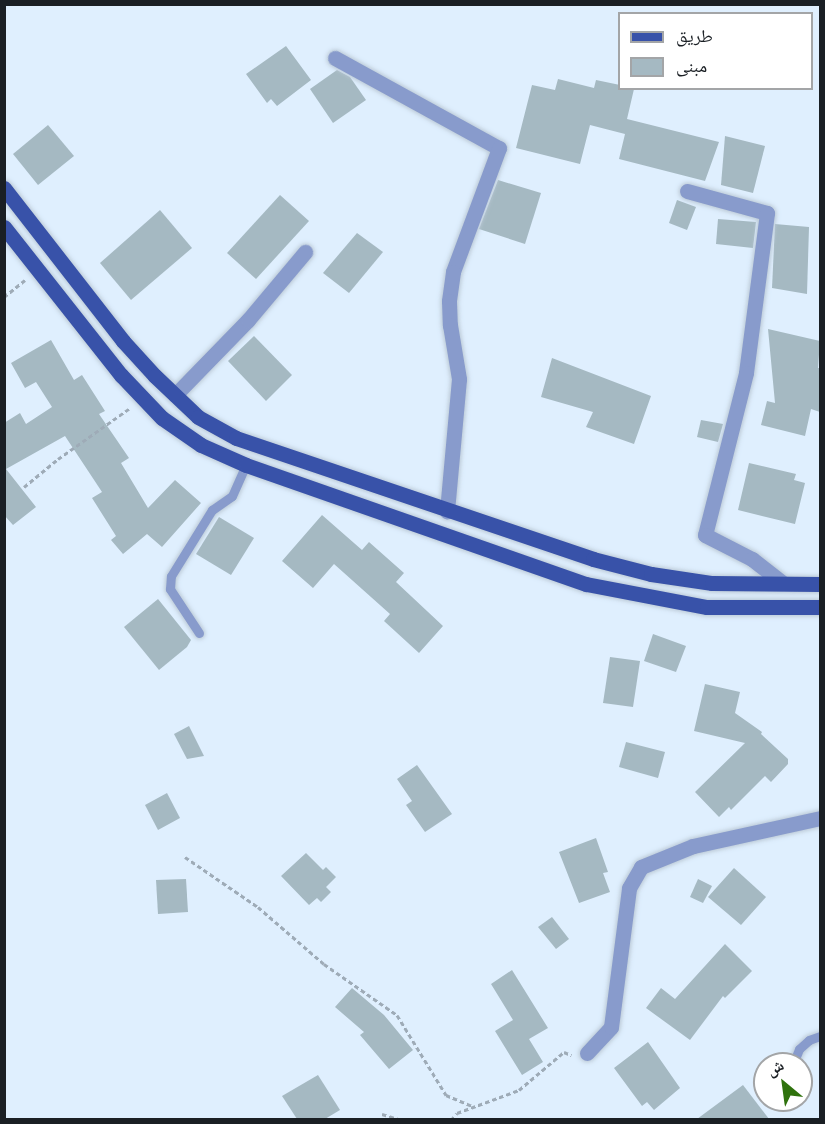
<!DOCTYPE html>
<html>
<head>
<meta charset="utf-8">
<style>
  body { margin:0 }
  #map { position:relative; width:825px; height:1124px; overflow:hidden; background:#dfeffe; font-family:Poppins,"Noto Naskh Arabic",sans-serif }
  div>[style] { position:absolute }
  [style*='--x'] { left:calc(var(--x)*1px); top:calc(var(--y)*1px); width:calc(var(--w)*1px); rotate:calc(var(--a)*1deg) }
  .building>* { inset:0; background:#a5b9c2 }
  .path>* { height:3px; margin-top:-1.5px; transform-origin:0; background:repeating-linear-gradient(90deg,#9eabb7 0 4.5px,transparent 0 7.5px) }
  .roads { filter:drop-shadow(0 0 2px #bccad7) drop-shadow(0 0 2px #bccad7) }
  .service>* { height:9px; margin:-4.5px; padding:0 4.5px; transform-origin:4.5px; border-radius:4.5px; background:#889bcc }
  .minor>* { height:15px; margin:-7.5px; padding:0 7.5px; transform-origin:7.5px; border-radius:7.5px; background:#889bcc }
  .primary>* { height:15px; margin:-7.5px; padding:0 7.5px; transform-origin:7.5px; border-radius:7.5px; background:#3852a9 }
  span { translate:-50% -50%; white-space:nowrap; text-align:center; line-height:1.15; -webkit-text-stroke:4.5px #fff; paint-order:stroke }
  .frame { position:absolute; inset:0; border:6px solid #1a1f24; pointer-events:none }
  .legend { position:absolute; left:618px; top:12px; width:195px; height:78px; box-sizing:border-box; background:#fff; border:2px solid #a3a5a7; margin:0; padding:8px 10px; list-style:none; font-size:18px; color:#1a1f24 }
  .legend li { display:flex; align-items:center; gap:12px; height:30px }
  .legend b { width:30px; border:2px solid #a3a5a7 }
  .north { position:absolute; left:753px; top:1052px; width:60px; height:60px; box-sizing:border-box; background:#fff; border:2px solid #a3a5a7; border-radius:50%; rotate:331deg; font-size:16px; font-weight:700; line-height:24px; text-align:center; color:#1a1f24 }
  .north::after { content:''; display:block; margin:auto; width:21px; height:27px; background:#2f720d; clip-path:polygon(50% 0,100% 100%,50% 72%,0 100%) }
</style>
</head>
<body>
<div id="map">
  <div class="building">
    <i style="clip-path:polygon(286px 46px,311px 80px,277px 106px,271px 99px,267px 103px,246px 74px)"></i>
    <i style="clip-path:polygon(337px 70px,350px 77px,366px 100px,333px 123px,310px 89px)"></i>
    <i style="clip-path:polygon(558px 79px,594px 88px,596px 80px,620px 85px,620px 88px,634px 89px,627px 119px,719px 142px,705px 181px,619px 159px,625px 134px,590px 125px,580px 164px,516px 148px,532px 85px,555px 90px)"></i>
    <i style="clip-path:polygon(48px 125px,74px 156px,38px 185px,13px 154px)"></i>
    <i style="clip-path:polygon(725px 136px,765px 146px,753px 193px,721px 185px)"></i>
    <i style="clip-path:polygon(498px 180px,541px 193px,525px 244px,479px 229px)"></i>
    <i style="clip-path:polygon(280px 195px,309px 221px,256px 279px,227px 253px)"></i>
    <i style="clip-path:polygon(677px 200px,696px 207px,687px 230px,669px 223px)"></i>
    <i style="clip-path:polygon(160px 210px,192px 248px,131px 300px,100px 263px)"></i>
    <i style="clip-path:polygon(718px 219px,756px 222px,753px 248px,716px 244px)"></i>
    <i style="clip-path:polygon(775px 224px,809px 227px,807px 294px,772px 288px)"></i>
    <i style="clip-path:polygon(357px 233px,383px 252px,349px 293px,323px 273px)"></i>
    <i style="clip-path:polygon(768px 329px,820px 341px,818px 368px,820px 368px,820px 412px,811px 409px,805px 436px,761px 425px,767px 401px,775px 403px)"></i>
    <i style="clip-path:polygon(254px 336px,292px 375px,266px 401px,228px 361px)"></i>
    <i style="clip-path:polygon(51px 340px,74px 380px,82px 375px,105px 411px,99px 414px,129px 458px,121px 463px,148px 508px,175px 480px,201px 503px,162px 547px,147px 534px,123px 554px,111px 540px,116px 536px,92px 498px,102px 492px,65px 436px,6px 469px,36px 507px,13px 525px,4px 515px,4px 423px,20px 413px,26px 424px,52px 407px,36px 382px,25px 388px,11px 363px)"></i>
    <i style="clip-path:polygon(552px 358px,651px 396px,634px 444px,586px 427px,593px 412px,541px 397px)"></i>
    <i style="clip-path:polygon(701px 420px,723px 424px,718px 442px,697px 437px)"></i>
    <i style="clip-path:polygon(749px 463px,796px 474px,794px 480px,805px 483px,795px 524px,738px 510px)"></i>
    <i style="clip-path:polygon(322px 515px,362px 550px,369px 542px,404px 573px,396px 582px,443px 626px,419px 653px,384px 621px,390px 614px,334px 564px,313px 588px,282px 561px)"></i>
    <i style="clip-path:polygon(219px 517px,254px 538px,231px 575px,196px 554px)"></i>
    <i style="clip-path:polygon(158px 599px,191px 640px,187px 647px,159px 670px,124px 627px)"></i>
    <i style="clip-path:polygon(653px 634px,686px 646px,676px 672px,644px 661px)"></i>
    <i style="clip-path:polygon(610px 657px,640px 661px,633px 707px,603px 703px)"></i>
    <i style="clip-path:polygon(705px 684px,740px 692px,735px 713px,762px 732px,761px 734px,788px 759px,788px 764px,771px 782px,765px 776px,731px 810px,729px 807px,719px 817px,695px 792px,745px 743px,694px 731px)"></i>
    <i style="clip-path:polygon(189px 726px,204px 756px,187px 759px,174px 734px)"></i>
    <i style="clip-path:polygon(626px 742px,665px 752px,658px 778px,619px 767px)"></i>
    <i style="clip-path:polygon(417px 765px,452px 814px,425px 832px,406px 805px,412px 801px,397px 779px)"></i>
    <i style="clip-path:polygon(167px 793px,180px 818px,158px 830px,145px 805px)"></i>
    <i style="clip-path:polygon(596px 838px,608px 872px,603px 873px,610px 892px,579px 903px,559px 852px)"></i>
    <i style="clip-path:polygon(306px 853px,323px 870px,326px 867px,336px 877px,326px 887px,331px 892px,321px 902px,317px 898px,309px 905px,281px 876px)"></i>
    <i style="clip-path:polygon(734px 868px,766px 897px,741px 925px,708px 897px)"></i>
    <i style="clip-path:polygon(186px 879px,188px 912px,158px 914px,156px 880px)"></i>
    <i style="clip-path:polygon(698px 879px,712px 886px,703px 903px,690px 897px)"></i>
    <i style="clip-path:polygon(552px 917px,569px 939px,556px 949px,538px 927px)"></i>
    <i style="clip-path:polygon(725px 944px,752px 971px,725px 998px,723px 996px,690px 1040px,646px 1008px,661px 988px,675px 999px)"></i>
    <i style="clip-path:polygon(512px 970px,548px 1028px,529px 1039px,543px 1062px,522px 1075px,495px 1031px,513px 1020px,491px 984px)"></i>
    <i style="clip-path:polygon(352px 988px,384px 1015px,413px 1050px,389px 1069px,360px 1035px,364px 1032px,335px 1007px)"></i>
    <i style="clip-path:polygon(648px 1042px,680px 1088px,654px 1110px,647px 1102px,642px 1106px,614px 1068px)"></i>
    <i style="clip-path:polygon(318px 1075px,340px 1110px,325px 1119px,297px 1119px,282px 1096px)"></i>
    <i style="clip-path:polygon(743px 1085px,769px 1119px,697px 1119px)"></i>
  </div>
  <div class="path">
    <i style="--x:4;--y:297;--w:27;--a:-39"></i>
    <i style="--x:24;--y:487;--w:44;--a:-39.5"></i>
    <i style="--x:58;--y:459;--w:88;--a:-35.3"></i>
    <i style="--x:185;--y:857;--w:88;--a:34.4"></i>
    <i style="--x:258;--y:907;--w:87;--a:40.8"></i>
    <i style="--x:324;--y:964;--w:89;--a:34.9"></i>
    <i style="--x:397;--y:1015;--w:94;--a:58.5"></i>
    <i style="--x:446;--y:1095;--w:30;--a:23"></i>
    <i style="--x:382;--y:1114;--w:21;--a:17"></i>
    <i style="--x:451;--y:1120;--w:9;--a:-49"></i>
    <i style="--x:457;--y:1113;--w:66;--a:-20.4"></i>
    <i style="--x:519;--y:1090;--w:59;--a:-40.2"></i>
    <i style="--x:564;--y:1052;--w:8;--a:23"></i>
  </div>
  <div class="roads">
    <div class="service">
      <i style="--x:199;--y:633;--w:53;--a:-123.4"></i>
      <i style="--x:170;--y:589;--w:13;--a:-86"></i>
      <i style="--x:171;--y:576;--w:78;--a:-58.2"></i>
      <i style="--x:212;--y:510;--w:24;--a:-35"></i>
      <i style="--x:232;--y:496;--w:34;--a:-66"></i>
      <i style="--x:793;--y:1064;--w:16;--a:-68"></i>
      <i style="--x:799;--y:1049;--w:13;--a:-42"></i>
      <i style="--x:809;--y:1040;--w:12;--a:-20"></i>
    </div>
    <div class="minor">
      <i style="--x:335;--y:58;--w:187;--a:28.8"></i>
      <i style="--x:499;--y:148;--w:132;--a:110.4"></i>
      <i style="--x:453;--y:272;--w:29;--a:98"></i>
      <i style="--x:449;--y:301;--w:24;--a:88"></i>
      <i style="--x:450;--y:325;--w:55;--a:80.5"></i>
      <i style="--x:459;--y:379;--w:133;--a:95.2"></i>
      <i style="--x:687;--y:191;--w:83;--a:15.4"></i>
      <i style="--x:767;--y:213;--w:161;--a:97.5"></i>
      <i style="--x:746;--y:373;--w:167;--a:104.2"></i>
      <i style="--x:705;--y:535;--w:53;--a:27.1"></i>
      <i style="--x:752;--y:559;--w:39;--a:38"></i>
      <i style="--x:175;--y:395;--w:105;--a:-45.8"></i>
      <i style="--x:248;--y:320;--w:89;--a:-50"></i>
      <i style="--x:587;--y:1053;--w:35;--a:-47"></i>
      <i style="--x:611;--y:1027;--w:140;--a:-82.6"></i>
      <i style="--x:629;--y:888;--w:24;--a:-60"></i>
      <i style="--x:641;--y:867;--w:56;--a:-22"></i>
      <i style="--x:693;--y:846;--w:130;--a:-12.4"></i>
    </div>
    <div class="primary">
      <i style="--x:4;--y:188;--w:194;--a:52.1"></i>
      <i style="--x:123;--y:341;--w:47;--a:47.6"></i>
      <i style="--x:155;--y:376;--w:59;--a:43.6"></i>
      <i style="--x:198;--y:417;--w:43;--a:28.9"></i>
      <i style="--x:236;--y:438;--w:377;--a:18.7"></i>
      <i style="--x:593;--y:559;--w:60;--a:14.5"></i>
      <i style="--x:651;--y:574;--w:62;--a:8.4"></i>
      <i style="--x:712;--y:583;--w:108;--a:0.5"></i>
      <i style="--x:4;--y:227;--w:189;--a:51.7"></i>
      <i style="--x:121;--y:375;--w:59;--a:46.4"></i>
      <i style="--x:162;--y:418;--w:47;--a:34.7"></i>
      <i style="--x:201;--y:445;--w:49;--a:24"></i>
      <i style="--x:246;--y:465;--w:360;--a:19.3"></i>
      <i style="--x:586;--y:584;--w:123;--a:10.8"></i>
      <i style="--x:707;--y:607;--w:113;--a:0"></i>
    </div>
  </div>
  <div class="frame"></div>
  <ul class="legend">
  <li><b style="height:8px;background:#3852a9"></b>طريق</li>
  <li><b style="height:16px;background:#a5b9c2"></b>مبنى</li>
  </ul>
  <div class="north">ش</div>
</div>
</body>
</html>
